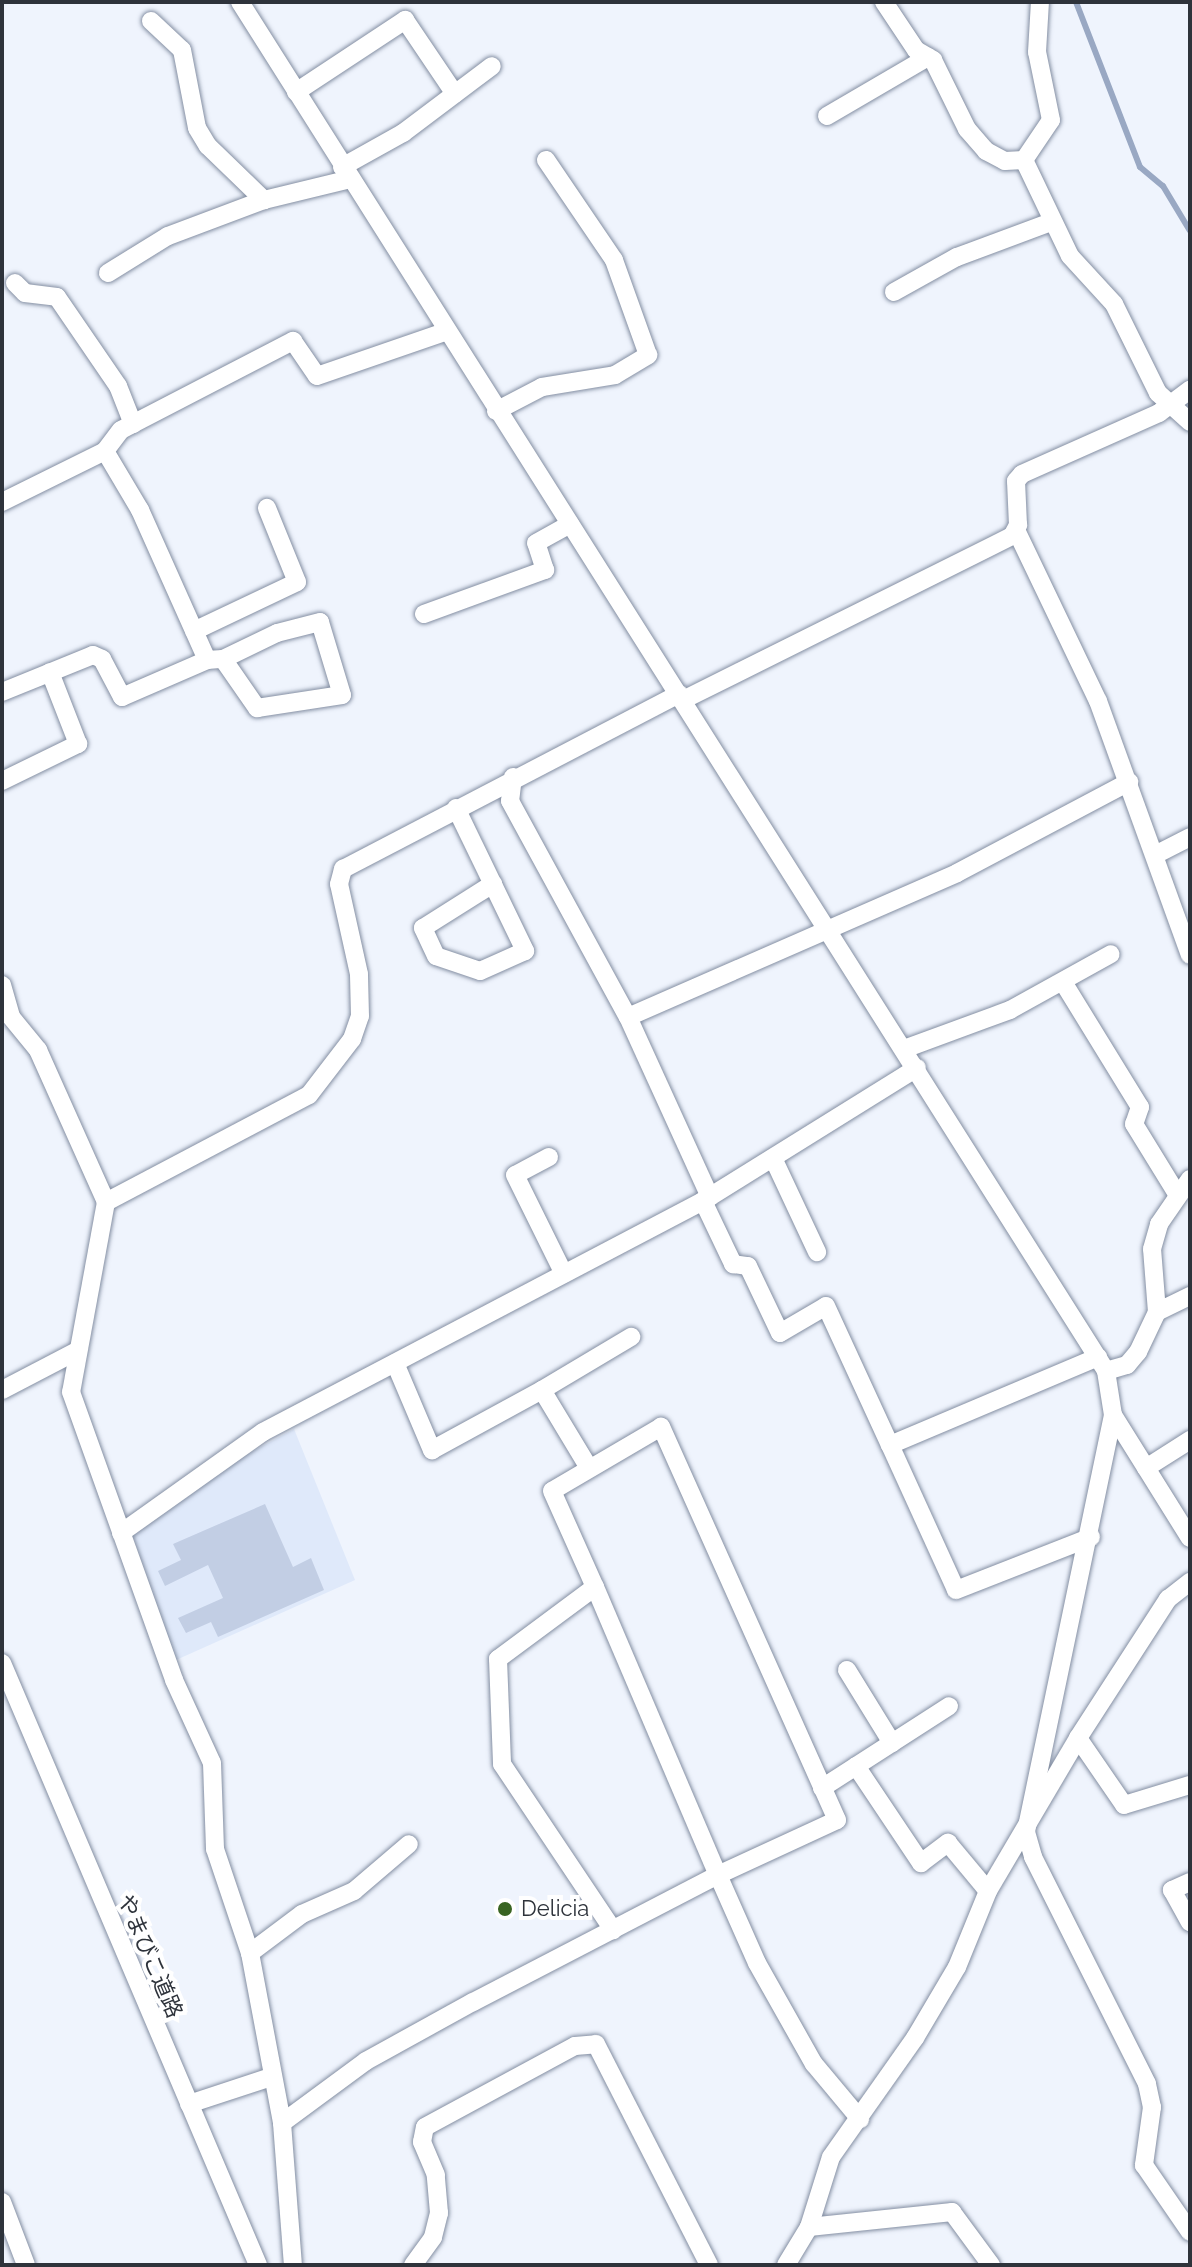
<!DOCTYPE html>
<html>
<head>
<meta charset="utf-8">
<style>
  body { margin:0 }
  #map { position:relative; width:1192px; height:2267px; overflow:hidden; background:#eff4fd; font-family:Raleway,"Noto Sans JP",sans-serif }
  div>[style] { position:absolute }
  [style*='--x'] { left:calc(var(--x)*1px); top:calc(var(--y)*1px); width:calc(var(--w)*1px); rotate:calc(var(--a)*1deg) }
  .built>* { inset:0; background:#dfe9fa }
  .stream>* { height:6px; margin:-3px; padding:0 3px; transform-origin:3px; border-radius:3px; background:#99a8c3 }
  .building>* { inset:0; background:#c2cee4 }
  .roads { filter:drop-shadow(0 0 2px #838ea2) drop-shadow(0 0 2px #838ea2) }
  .minor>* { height:18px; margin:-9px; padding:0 9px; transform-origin:9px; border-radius:9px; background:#fff }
  .dots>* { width:22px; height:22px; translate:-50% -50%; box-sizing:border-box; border:4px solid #fff; border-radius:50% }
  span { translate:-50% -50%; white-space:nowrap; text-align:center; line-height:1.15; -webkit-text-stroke:8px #fff; paint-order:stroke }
  .poi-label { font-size:22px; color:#2e333b }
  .left { translate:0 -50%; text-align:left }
  .street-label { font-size:22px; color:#2e333b }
  .frame { position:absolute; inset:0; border:4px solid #2e333b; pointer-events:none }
</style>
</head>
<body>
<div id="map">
  <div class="built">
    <i style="clip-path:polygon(294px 1429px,355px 1580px,176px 1660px,132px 1534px,239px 1459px)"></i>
  </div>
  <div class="stream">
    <i style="--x:1076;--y:2;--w:177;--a:68.8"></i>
    <i style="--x:1140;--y:167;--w:30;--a:40"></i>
    <i style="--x:1163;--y:186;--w:52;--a:59"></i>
  </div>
  <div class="building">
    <i style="clip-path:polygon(265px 1504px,293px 1567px,311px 1558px,324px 1590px,218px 1637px,211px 1622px,186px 1633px,178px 1618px,223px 1598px,208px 1565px,165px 1586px,158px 1571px,181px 1560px,173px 1544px)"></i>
  </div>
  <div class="roads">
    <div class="minor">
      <i style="--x:240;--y:2;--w:1620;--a:57.68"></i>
      <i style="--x:1106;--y:1371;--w:45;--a:81"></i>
      <i style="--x:1113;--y:1415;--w:426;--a:101.8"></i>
      <i style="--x:1026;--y:1832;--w:26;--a:74"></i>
      <i style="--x:1033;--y:1857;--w:254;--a:63.3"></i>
      <i style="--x:1147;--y:2084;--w:24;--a:78"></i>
      <i style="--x:1152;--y:2107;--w:59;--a:97.9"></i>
      <i style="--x:1144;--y:2165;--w:81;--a:55.5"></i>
      <i style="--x:884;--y:2;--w:58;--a:56.3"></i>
      <i style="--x:916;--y:50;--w:20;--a:30"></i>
      <i style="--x:933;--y:60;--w:77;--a:63.8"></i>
      <i style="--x:967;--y:129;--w:29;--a:49"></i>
      <i style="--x:986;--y:151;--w:21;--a:28"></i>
      <i style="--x:1005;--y:161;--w:19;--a:-3"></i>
      <i style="--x:151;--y:21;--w:42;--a:43.1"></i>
      <i style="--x:182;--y:50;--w:79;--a:79.1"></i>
      <i style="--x:197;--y:128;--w:21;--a:59"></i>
      <i style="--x:208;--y:146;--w:78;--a:44"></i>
      <i style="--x:296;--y:92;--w:131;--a:-33.4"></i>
      <i style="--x:405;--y:20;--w:89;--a:56"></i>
      <i style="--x:827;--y:116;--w:117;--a:-30.3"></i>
      <i style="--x:1024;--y:160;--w:106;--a:64.4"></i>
      <i style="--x:1070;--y:256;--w:65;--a:47.5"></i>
      <i style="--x:1114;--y:304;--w:99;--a:63.7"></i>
      <i style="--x:1158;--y:393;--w:43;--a:42.2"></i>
      <i style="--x:1024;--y:160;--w:48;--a:-56"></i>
      <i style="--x:1051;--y:120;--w:69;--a:-101.6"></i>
      <i style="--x:1037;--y:52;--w:50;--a:-86.6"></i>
      <i style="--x:342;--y:167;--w:70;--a:-29.1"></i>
      <i style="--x:403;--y:133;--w:111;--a:-37"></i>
      <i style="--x:108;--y:273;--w:70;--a:-31.7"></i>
      <i style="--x:168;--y:236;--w:103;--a:-20.6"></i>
      <i style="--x:264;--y:200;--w:89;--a:-13.7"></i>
      <i style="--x:15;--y:283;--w:14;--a:45"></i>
      <i style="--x:25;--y:293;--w:32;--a:7"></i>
      <i style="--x:57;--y:297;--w:108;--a:55.6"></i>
      <i style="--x:118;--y:386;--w:41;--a:68.5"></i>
      <i style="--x:894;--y:292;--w:72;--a:-29.1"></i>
      <i style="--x:957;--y:257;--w:100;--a:-20.4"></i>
      <i style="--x:496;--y:411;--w:52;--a:-27.6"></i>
      <i style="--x:542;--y:387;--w:74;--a:-9.3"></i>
      <i style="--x:615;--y:375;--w:39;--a:-31"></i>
      <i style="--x:648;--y:355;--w:101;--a:-109.7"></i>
      <i style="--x:614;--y:260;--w:121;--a:-124.2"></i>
      <i style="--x:105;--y:451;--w:69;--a:59.3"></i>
      <i style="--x:140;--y:510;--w:164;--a:65.9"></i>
      <i style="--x:207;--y:660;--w:16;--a:-4"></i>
      <i style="--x:223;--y:659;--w:60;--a:55.2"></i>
      <i style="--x:257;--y:708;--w:86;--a:-8.7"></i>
      <i style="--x:342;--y:695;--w:76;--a:-106.8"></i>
      <i style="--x:320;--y:622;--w:44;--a:165.7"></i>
      <i style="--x:277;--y:633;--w:60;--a:154.3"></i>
      <i style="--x:2;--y:502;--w:115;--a:-26.3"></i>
      <i style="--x:105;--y:451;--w:26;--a:-53"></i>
      <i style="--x:121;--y:430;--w:194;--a:-27.4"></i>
      <i style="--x:293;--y:341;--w:42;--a:55.6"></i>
      <i style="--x:317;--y:376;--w:135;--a:-19"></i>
      <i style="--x:1016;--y:530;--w:190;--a:64.4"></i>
      <i style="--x:1098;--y:701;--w:270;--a:70.1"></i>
      <i style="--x:424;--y:614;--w:129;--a:-20"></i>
      <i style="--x:545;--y:570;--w:28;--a:-108"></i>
      <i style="--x:536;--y:543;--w:39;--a:-29"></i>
      <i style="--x:194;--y:631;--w:114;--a:-25.4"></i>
      <i style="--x:297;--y:582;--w:80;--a:-112.1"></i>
      <i style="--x:2;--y:692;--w:98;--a:-22.1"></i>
      <i style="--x:93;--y:655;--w:10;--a:24"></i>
      <i style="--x:102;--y:659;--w:43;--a:62.2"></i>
      <i style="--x:122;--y:697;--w:93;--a:-23.5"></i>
      <i style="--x:683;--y:700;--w:368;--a:-26.5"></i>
      <i style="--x:1012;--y:536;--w:13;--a:-61"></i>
      <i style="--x:1018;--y:525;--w:44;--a:-92.6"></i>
      <i style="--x:1016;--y:481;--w:9;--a:-49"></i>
      <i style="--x:1022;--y:474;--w:150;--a:-24"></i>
      <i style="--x:1159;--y:413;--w:39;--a:-37"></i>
      <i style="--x:513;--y:777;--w:24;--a:97"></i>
      <i style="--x:510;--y:801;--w:246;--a:61.4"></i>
      <i style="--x:628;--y:1017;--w:359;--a:-23.6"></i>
      <i style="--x:957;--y:873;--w:195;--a:-27.9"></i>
      <i style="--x:2;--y:781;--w:85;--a:-26"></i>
      <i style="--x:78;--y:744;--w:77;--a:-111.3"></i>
      <i style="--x:456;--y:808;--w:159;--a:64.2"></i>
      <i style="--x:525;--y:951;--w:49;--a:156"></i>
      <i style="--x:480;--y:971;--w:46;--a:-161.2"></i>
      <i style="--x:436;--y:956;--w:31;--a:-115"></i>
      <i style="--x:423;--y:928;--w:83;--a:-32.2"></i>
      <i style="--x:1155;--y:855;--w:39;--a:-27"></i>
      <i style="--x:1063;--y:982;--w:147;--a:58.4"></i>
      <i style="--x:1140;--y:1107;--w:18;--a:109"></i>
      <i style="--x:1134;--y:1124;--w:82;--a:58.4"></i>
      <i style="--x:2;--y:985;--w:33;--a:74"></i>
      <i style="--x:11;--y:1017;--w:43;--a:50.7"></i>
      <i style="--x:38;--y:1050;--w:167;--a:65.9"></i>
      <i style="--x:106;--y:1202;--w:193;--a:100.4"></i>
      <i style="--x:71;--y:1392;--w:306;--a:70.3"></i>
      <i style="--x:174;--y:1680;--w:91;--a:65.4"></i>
      <i style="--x:212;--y:1763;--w:86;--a:88"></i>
      <i style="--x:215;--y:1849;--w:110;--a:71.4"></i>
      <i style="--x:250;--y:1953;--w:173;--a:79.3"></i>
      <i style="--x:282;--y:2123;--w:142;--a:85.6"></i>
      <i style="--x:628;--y:1017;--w:198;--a:65.5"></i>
      <i style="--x:904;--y:1049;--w:113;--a:-20.2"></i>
      <i style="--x:1010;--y:1010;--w:115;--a:-29"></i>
      <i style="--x:549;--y:1157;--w:38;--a:152"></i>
      <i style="--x:515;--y:1175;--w:110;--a:63.7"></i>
      <i style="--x:773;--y:1158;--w:104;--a:64.9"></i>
      <i style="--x:703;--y:1201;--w:70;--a:64.5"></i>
      <i style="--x:733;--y:1264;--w:15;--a:8"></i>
      <i style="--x:748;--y:1266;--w:74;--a:64.5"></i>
      <i style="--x:780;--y:1333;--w:53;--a:-30.4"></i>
      <i style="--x:826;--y:1306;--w:153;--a:65.3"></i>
      <i style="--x:890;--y:1445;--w:226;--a:-22.9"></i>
      <i style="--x:106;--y:1202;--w:229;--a:-27.8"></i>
      <i style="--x:309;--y:1095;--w:71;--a:-52.5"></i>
      <i style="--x:352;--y:1039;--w:24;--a:-71"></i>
      <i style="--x:360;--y:1016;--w:42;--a:-91.4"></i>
      <i style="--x:359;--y:974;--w:92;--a:-102.5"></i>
      <i style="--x:339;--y:884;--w:16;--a:-75"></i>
      <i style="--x:343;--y:869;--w:379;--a:-27.5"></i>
      <i style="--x:1157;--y:1312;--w:37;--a:-26"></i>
      <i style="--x:395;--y:1363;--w:95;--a:67"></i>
      <i style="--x:432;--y:1450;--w:125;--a:-28.6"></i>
      <i style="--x:1106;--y:1371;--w:22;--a:-16"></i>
      <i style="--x:1127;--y:1365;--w:17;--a:-50"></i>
      <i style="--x:1138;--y:1352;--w:44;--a:-64.6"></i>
      <i style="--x:1157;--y:1312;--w:63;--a:-94.5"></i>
      <i style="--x:1152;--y:1249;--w:26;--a:-74"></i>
      <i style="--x:1159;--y:1224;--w:55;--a:-55.4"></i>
      <i style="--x:2;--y:1390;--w:82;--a:-27.5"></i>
      <i style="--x:1113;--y:1415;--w:145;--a:58"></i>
      <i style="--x:890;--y:1445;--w:159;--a:65.5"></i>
      <i style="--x:956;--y:1590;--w:145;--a:-21.4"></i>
      <i style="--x:589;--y:1468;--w:91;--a:-121.1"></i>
      <i style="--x:542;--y:1390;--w:104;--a:-30.8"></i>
      <i style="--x:1146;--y:1468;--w:52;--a:-32.5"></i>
      <i style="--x:121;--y:1533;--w:174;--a:-35.4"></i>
      <i style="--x:263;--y:1432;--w:497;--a:-27.7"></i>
      <i style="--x:703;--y:1201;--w:252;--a:-31.9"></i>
      <i style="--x:595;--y:1587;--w:121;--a:143.4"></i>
      <i style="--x:498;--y:1659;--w:105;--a:87.8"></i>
      <i style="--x:502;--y:1764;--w:200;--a:56.2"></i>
      <i style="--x:2;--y:1663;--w:654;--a:66.96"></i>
      <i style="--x:847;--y:1670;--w:86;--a:58.3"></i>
      <i style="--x:1078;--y:1738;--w:81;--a:55.5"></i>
      <i style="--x:1124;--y:1805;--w:69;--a:-16.9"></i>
      <i style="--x:856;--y:1766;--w:117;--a:56.2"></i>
      <i style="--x:921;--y:1863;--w:34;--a:-37"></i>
      <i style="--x:948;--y:1843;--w:62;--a:50.2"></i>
      <i style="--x:822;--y:1788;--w:151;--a:-32.8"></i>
      <i style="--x:1190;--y:1882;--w:20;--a:156"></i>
      <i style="--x:1172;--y:1890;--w:37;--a:61"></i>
      <i style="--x:250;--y:1953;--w:65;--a:-36.9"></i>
      <i style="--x:302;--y:1914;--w:57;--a:-23.9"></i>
      <i style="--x:354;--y:1891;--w:72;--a:-40.5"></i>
      <i style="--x:189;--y:2104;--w:86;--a:-18.2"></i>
      <i style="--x:282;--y:2123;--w:104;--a:-36.4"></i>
      <i style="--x:366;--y:2061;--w:122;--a:-28.9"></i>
      <i style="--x:473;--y:2002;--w:276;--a:-27.4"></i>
      <i style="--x:718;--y:1875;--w:131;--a:-24.8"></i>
      <i style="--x:837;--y:1820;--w:431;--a:-114.1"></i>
      <i style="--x:661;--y:1427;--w:126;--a:149.6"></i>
      <i style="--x:552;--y:1491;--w:105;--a:65.9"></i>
      <i style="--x:595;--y:1587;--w:313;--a:66.9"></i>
      <i style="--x:718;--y:1875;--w:96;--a:66.1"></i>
      <i style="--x:757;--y:1963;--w:116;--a:60.6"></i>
      <i style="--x:814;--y:2064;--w:72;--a:50.1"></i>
      <i style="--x:2;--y:2202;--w:67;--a:69.1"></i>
      <i style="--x:809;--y:2227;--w:144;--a:-6"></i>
      <i style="--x:952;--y:2212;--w:66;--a:53.7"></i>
      <i style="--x:413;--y:2265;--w:34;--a:-54"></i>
      <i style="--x:433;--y:2237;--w:25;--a:-76"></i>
      <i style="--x:439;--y:2213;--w:38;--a:-95"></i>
      <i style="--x:436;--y:2175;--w:36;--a:-113"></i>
      <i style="--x:422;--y:2142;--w:15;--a:-79"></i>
      <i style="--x:425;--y:2127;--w:170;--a:-28.4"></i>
      <i style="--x:575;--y:2046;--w:21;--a:-5"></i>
      <i style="--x:596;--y:2044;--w:248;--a:62.9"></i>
      <i style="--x:786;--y:2265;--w:44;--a:-58.8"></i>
      <i style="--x:809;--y:2227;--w:73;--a:-72.6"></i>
      <i style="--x:831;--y:2157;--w:146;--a:-54.8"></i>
      <i style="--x:915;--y:2038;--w:82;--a:-59.4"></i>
      <i style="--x:957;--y:1967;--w:82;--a:-67.8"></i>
      <i style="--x:988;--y:1891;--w:178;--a:-59.5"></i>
      <i style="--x:1078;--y:1738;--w:166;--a:-57.1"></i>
      <i style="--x:1168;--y:1599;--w:28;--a:-38"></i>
    </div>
  </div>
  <div class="dots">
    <i style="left:505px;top:1909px;background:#396422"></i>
  </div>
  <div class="poi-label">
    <span class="left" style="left:521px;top:1909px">Delicia</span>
  </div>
  <div class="street-label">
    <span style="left:150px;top:1956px;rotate:67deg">やまびこ道路</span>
  </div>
  <div class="frame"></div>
</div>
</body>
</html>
